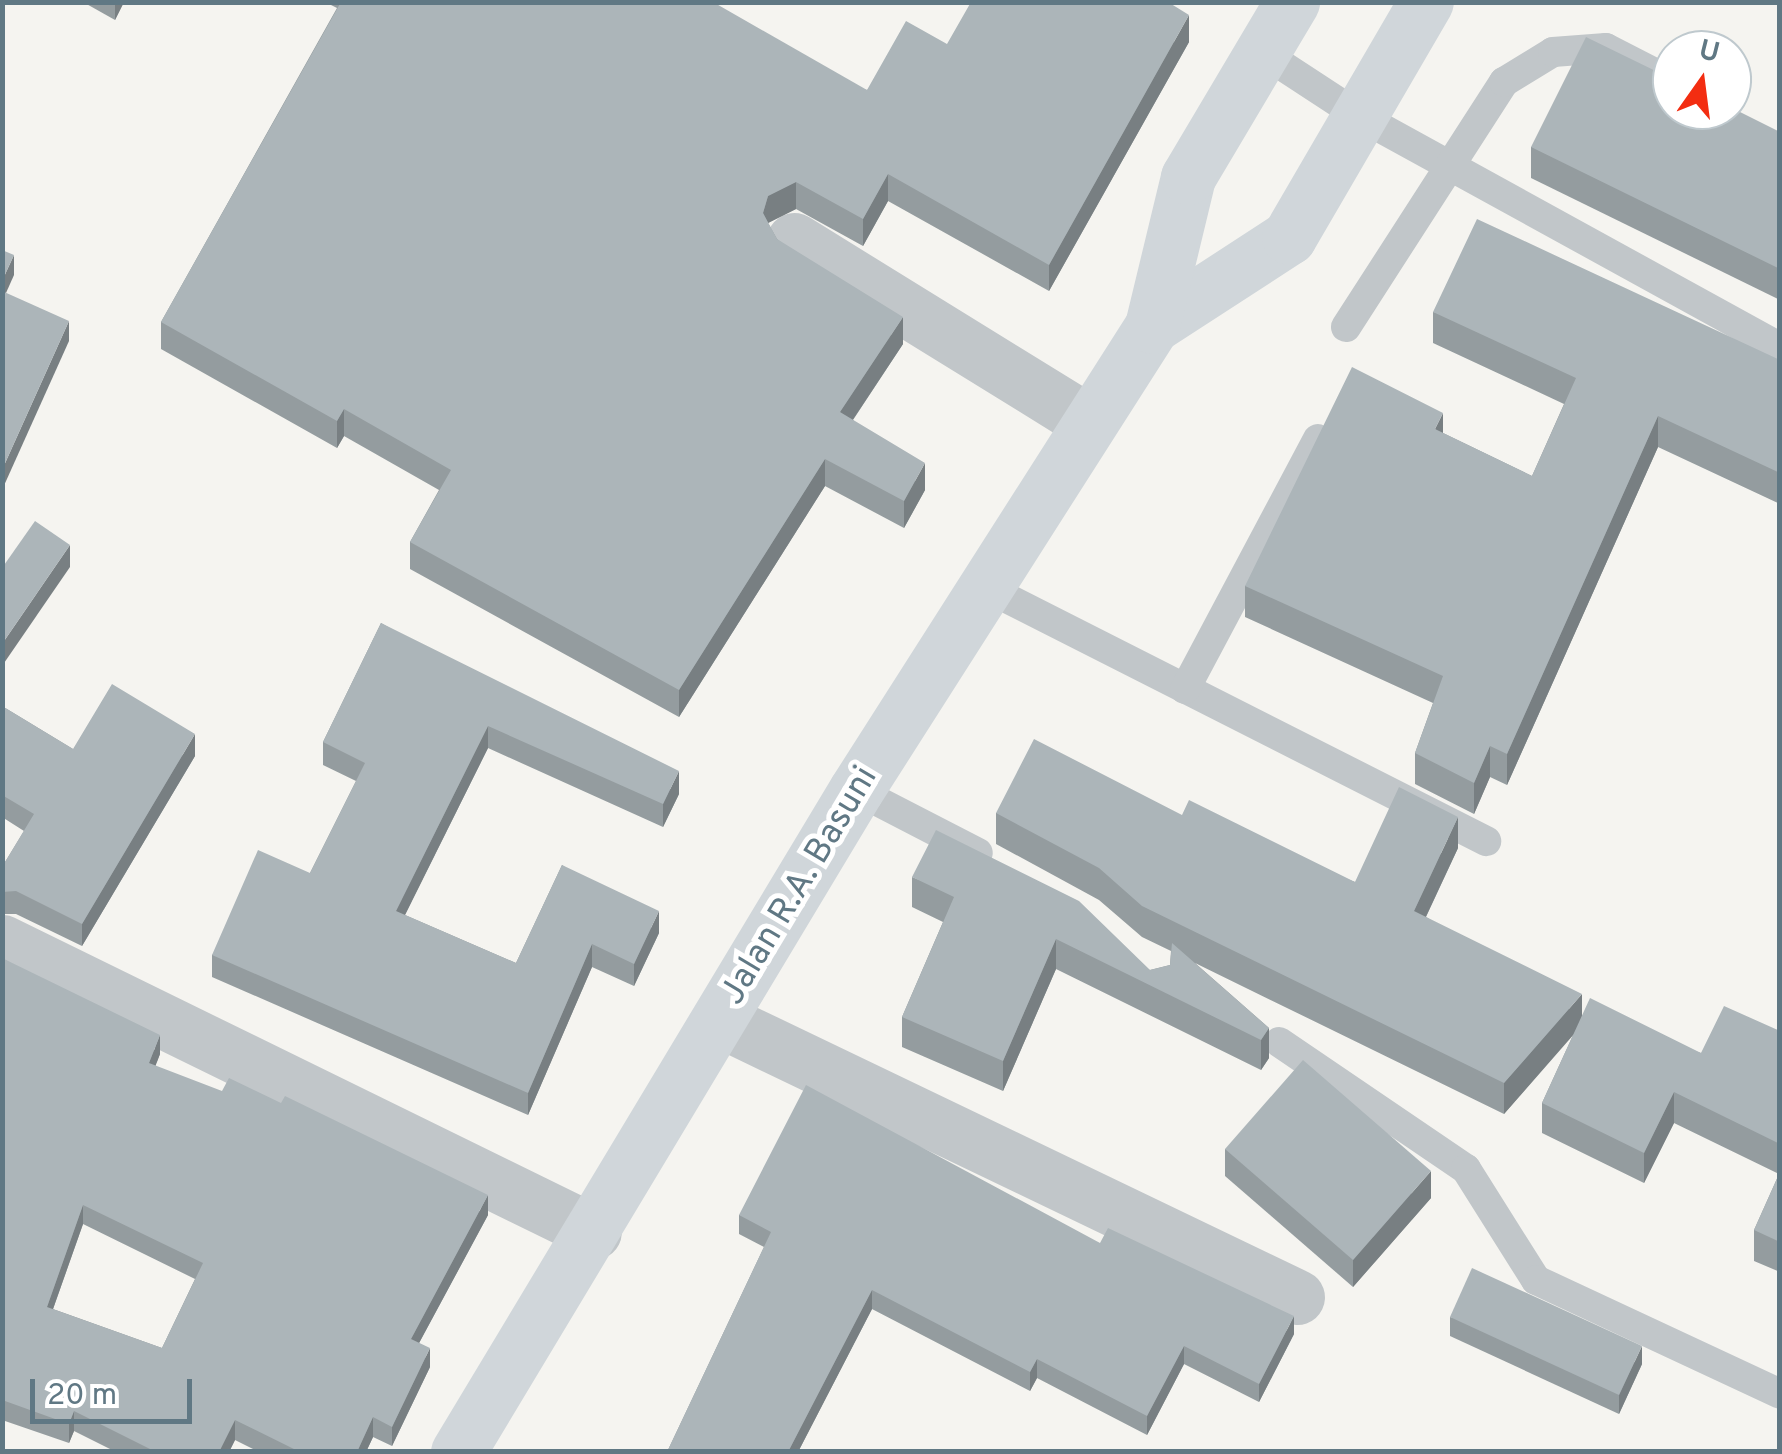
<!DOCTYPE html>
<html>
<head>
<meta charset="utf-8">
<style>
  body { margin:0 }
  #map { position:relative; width:1782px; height:1454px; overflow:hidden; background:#f5f4f0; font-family:Overpass,sans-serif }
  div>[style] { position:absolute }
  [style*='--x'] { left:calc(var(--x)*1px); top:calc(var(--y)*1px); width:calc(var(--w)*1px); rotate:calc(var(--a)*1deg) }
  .lane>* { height:30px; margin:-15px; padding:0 15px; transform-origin:15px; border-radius:15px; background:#c1c6c9 }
  .street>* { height:55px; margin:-27.5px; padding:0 27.5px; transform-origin:27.5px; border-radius:27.5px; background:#c1c6c9 }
  .secondary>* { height:55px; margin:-27.5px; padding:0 27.5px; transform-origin:27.5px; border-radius:27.5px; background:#d0d6da }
  .wall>* { inset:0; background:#949c9f }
  .shaded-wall>* { inset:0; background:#787f82 }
  .building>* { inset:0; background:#acb5b9 }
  span { translate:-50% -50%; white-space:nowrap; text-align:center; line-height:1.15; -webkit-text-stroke:10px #fff; paint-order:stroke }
  .street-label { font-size:35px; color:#607884 }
  .frame { position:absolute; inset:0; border:5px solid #607884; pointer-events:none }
  .north { position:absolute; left:1652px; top:30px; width:100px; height:100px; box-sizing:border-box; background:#fff; border:2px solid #bfc9ce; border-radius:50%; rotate:14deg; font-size:28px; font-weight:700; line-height:40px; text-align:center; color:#607884 }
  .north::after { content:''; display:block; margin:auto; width:35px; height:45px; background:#f32d11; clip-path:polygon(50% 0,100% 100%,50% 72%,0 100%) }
  .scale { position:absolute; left:30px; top:1379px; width:162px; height:45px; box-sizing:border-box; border:5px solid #607884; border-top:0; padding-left:12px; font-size:30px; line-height:35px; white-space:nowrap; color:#607884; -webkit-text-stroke:8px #fff; paint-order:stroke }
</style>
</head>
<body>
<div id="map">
  <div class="lane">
    <i style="--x:1257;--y:49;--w:124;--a:33.2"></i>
    <i style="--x:1361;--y:117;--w:478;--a:28.8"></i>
    <i style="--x:1346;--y:327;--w:292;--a:-57.2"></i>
    <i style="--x:1504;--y:82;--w:57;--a:-31.5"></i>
    <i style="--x:1553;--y:52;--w:53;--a:-4.3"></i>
    <i style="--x:1606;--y:48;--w:74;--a:27.3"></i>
    <i style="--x:985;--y:587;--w:562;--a:26.88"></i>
    <i style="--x:1185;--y:689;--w:283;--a:-62"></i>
    <i style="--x:856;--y:790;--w:137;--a:27.3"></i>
    <i style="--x:1279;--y:1042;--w:226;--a:34.2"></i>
    <i style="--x:1466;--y:1169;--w:131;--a:57.8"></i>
    <i style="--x:1536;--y:1280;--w:269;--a:25"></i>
  </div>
  <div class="street">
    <i style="--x:794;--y:240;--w:344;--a:31.7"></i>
    <i style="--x:2;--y:942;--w:659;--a:26.1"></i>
    <i style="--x:720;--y:1020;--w:640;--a:25.64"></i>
  </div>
  <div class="secondary">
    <i style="--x:1152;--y:326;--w:163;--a:-33"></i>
    <i style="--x:1289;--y:237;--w:272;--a:-59.8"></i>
    <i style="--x:458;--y:1452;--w:772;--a:-58.99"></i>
    <i style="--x:856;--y:790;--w:550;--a:-57.46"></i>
    <i style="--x:1152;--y:326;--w:153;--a:-76.4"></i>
    <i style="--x:1188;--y:177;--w:204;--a:-59.3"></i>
  </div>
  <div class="wall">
    <i style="clip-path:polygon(83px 2px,124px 2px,115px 20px)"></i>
    <i style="clip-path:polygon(325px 2px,515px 2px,867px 90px,947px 44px,1189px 42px,1049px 291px,888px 201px,863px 246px,796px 209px,768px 223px,777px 239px,903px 344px,853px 420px,925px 490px,904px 528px,825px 486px,679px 717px,410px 569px,410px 542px,439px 490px,344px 436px,337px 448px,161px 349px,161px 322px,337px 8px)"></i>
    <i style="clip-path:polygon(1780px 132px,1780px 300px,1531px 178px,1531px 147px)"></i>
    <i style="clip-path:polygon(1433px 312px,1780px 360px,1780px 504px,1658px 447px,1507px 785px,1490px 777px,1474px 814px,1415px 784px,1415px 753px,1433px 703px,1245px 617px,1245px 586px,1443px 433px,1532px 476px,1564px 404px,1433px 343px)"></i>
    <i style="clip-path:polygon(381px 623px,679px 794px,663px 827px,488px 748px,405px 915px,516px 963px,562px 865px,659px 933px,634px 986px,592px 967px,528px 1115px,212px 977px,212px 955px,310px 873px,356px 781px,323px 765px,323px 742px)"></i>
    <i style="clip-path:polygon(2px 706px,73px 749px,195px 756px,82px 946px,16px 914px,2px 914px,2px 867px,24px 831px,2px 817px)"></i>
    <i style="clip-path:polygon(996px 813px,1182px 815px,1355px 882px,1458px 848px,1426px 917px,1582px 1017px,1701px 1053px,1780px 1031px,1780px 1272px,1754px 1261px,1754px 1230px,1779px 1174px,1674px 1123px,1644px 1183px,1542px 1133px,1542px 1103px,1574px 1033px,1504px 1114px,1195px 963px,1269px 1028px,1269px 1058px,1261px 1070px,1056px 969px,1003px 1091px,902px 1047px,902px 1017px,943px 922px,912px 907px,912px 877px,1150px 970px,1170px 965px,1171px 951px,1142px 937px,1099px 900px,996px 844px)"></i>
    <i style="clip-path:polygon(evenodd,2px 958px,160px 1054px,155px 1066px,488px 1215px,419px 1343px,430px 1367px,392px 1446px,373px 1437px,366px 1452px,259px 1452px,235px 1440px,229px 1452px,116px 1452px,74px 1431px,69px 1443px,5px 1421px,2px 958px,83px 1224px,195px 1279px,162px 1348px,53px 1309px,83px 1224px)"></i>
    <i style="clip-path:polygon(1225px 1149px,1431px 1198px,1353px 1287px,1225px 1176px)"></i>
    <i style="clip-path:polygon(739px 1215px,1100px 1243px,1294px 1334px,1259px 1402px,1184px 1364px,1147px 1435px,1037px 1378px,1030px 1391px,872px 1309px,798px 1452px,667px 1452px,764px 1247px,739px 1234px)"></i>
    <i style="clip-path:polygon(1450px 1317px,1642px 1364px,1619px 1414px,1450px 1336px)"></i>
  </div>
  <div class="shaded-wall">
    <i style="clip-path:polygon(115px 2px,124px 2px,115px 20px)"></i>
    <i style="clip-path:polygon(1189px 15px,1189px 42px,1049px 291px,1049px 265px)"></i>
    <i style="clip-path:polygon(888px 174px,888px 201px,863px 246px,863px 219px)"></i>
    <i style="clip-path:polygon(796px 182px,796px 209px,768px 223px,763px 213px,768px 196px)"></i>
    <i style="clip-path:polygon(14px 255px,14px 275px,2px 302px,2px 281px)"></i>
    <i style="clip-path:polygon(903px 317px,903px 344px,840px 439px,840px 412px)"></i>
    <i style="clip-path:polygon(69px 321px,69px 341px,2px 490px,2px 470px)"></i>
    <i style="clip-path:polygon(344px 409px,344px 436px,337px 448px,337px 421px)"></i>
    <i style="clip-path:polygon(1443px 413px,1443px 444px,1435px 429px)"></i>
    <i style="clip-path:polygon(1658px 416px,1658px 447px,1507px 785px,1507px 754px)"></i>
    <i style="clip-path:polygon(825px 459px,825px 486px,679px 717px,679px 690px)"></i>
    <i style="clip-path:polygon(925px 463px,925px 490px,904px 528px,904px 501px)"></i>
    <i style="clip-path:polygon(70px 545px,70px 567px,2px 666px,2px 644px)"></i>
    <i style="clip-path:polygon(488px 726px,488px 748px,396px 933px,396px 911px)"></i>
    <i style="clip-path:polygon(195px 734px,195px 756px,82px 946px,82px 924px)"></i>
    <i style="clip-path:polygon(1490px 746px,1490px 777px,1474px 814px,1474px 783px)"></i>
    <i style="clip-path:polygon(679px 771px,679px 794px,663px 827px,663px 804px)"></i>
    <i style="clip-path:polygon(1458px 817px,1458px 848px,1414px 942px,1414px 911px)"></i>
    <i style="clip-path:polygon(659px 911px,659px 933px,634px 986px,634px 964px)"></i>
    <i style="clip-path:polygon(1056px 939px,1056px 969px,1003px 1091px,1003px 1061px)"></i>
    <i style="clip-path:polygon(592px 944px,592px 967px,528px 1115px,528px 1093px)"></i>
    <i style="clip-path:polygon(1582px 994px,1582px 1025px,1504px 1114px,1504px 1083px)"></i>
    <i style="clip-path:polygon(1269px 1028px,1269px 1058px,1261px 1070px,1261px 1040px)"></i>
    <i style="clip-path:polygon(160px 1035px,160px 1054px,149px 1083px,149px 1063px)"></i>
    <i style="clip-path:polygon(1674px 1092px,1674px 1123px,1644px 1183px,1644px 1153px)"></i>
    <i style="clip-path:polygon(1431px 1171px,1431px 1198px,1353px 1287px,1353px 1260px)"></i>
    <i style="clip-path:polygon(488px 1195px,488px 1215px,411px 1358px,411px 1339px)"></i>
    <i style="clip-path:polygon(83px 1205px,83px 1224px,47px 1326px,47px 1307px)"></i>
    <i style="clip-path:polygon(872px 1290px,872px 1309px,798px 1452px,788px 1452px)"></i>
    <i style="clip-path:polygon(1294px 1316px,1294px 1334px,1259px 1402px,1259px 1384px)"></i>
    <i style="clip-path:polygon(1184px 1346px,1184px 1364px,1147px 1435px,1147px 1416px)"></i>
    <i style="clip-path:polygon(1642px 1346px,1642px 1364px,1619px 1414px,1619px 1395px)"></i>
    <i style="clip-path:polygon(430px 1348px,430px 1367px,392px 1446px,392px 1427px)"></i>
    <i style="clip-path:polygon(1037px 1359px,1037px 1378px,1030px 1391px,1030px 1372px)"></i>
    <i style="clip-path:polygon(5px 1401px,5px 1421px,2px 1428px,2px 1409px)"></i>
    <i style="clip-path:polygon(74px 1411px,74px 1431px,69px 1443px,69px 1424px)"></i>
    <i style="clip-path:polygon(373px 1417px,373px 1437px,366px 1452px,357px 1452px)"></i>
    <i style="clip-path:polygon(235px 1420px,235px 1440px,229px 1452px,219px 1452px)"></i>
  </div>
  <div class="building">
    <i style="clip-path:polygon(341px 2px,515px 2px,518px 4px,518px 2px,713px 2px,867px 90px,906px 21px,947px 44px,971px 2px,1168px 2px,1189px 15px,1049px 265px,888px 174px,863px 219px,796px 182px,768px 196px,763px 213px,777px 239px,903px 317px,840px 412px,925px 463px,904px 501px,825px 459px,679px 690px,410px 542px,451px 470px,344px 409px,337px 421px,161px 322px)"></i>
    <i style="clip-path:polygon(1586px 37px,1672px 79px,1672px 110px,1732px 110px,1732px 108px,1780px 132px,1780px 269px,1531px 147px)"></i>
    <i style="clip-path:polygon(1477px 219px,1780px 360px,1780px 473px,1658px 416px,1507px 754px,1490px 746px,1474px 783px,1415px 753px,1443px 676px,1245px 586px,1352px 367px,1443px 413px,1435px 429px,1532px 476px,1576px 378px,1433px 312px)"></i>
    <i style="clip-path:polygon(2px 250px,14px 255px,2px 281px)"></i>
    <i style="clip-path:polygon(2px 291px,69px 321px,2px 470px)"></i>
    <i style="clip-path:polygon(35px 521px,70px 545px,2px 644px,2px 568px)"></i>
    <i style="clip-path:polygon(381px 623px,679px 771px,663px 804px,488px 726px,396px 911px,516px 963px,562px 865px,659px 911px,634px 964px,592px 944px,528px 1093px,212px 955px,258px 850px,310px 873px,365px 763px,323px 742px)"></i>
    <i style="clip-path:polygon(112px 684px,195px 734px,82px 924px,16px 891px,2px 892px,2px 867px,34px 814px,2px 795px,2px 706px,73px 749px)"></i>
    <i style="clip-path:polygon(1034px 739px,1182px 815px,1189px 800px,1355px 882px,1399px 787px,1458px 817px,1414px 911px,1582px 994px,1504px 1083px,1142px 906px,1099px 868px,996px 813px)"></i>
    <i style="clip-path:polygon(936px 830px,1079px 901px,1150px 970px,1170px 965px,1172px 943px,1269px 1028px,1261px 1040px,1056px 939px,1003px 1061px,902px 1017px,954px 897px,912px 877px)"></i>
    <i style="clip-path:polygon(evenodd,2px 958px,160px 1035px,149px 1063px,222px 1091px,229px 1078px,281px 1103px,285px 1096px,488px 1195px,411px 1339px,430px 1348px,392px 1427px,373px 1417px,357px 1452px,300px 1452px,235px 1420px,219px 1452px,156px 1452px,74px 1411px,69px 1424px,5px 1401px,2px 1409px,2px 958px,83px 1205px,203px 1263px,162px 1348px,47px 1307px,83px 1205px)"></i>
    <i style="clip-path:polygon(1590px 998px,1701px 1053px,1724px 1006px,1780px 1031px,1780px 1144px,1674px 1092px,1644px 1153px,1542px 1103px)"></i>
    <i style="clip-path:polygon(1303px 1060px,1431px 1171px,1353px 1260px,1225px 1149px)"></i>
    <i style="clip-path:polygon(806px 1085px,1100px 1243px,1108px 1228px,1294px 1316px,1259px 1384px,1184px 1346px,1147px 1416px,1037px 1359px,1030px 1372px,872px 1290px,788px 1452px,667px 1452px,771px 1232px,739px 1215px)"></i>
    <i style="clip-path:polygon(1780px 1172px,1780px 1242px,1754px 1230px)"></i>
    <i style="clip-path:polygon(1472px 1268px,1642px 1346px,1619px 1395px,1450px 1317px)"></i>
  </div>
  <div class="street-label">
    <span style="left:800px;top:886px;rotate:-59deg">Jalan R.A. Basuni</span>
  </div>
  <div class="frame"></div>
  <div class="north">U</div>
  <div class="scale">20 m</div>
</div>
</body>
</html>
